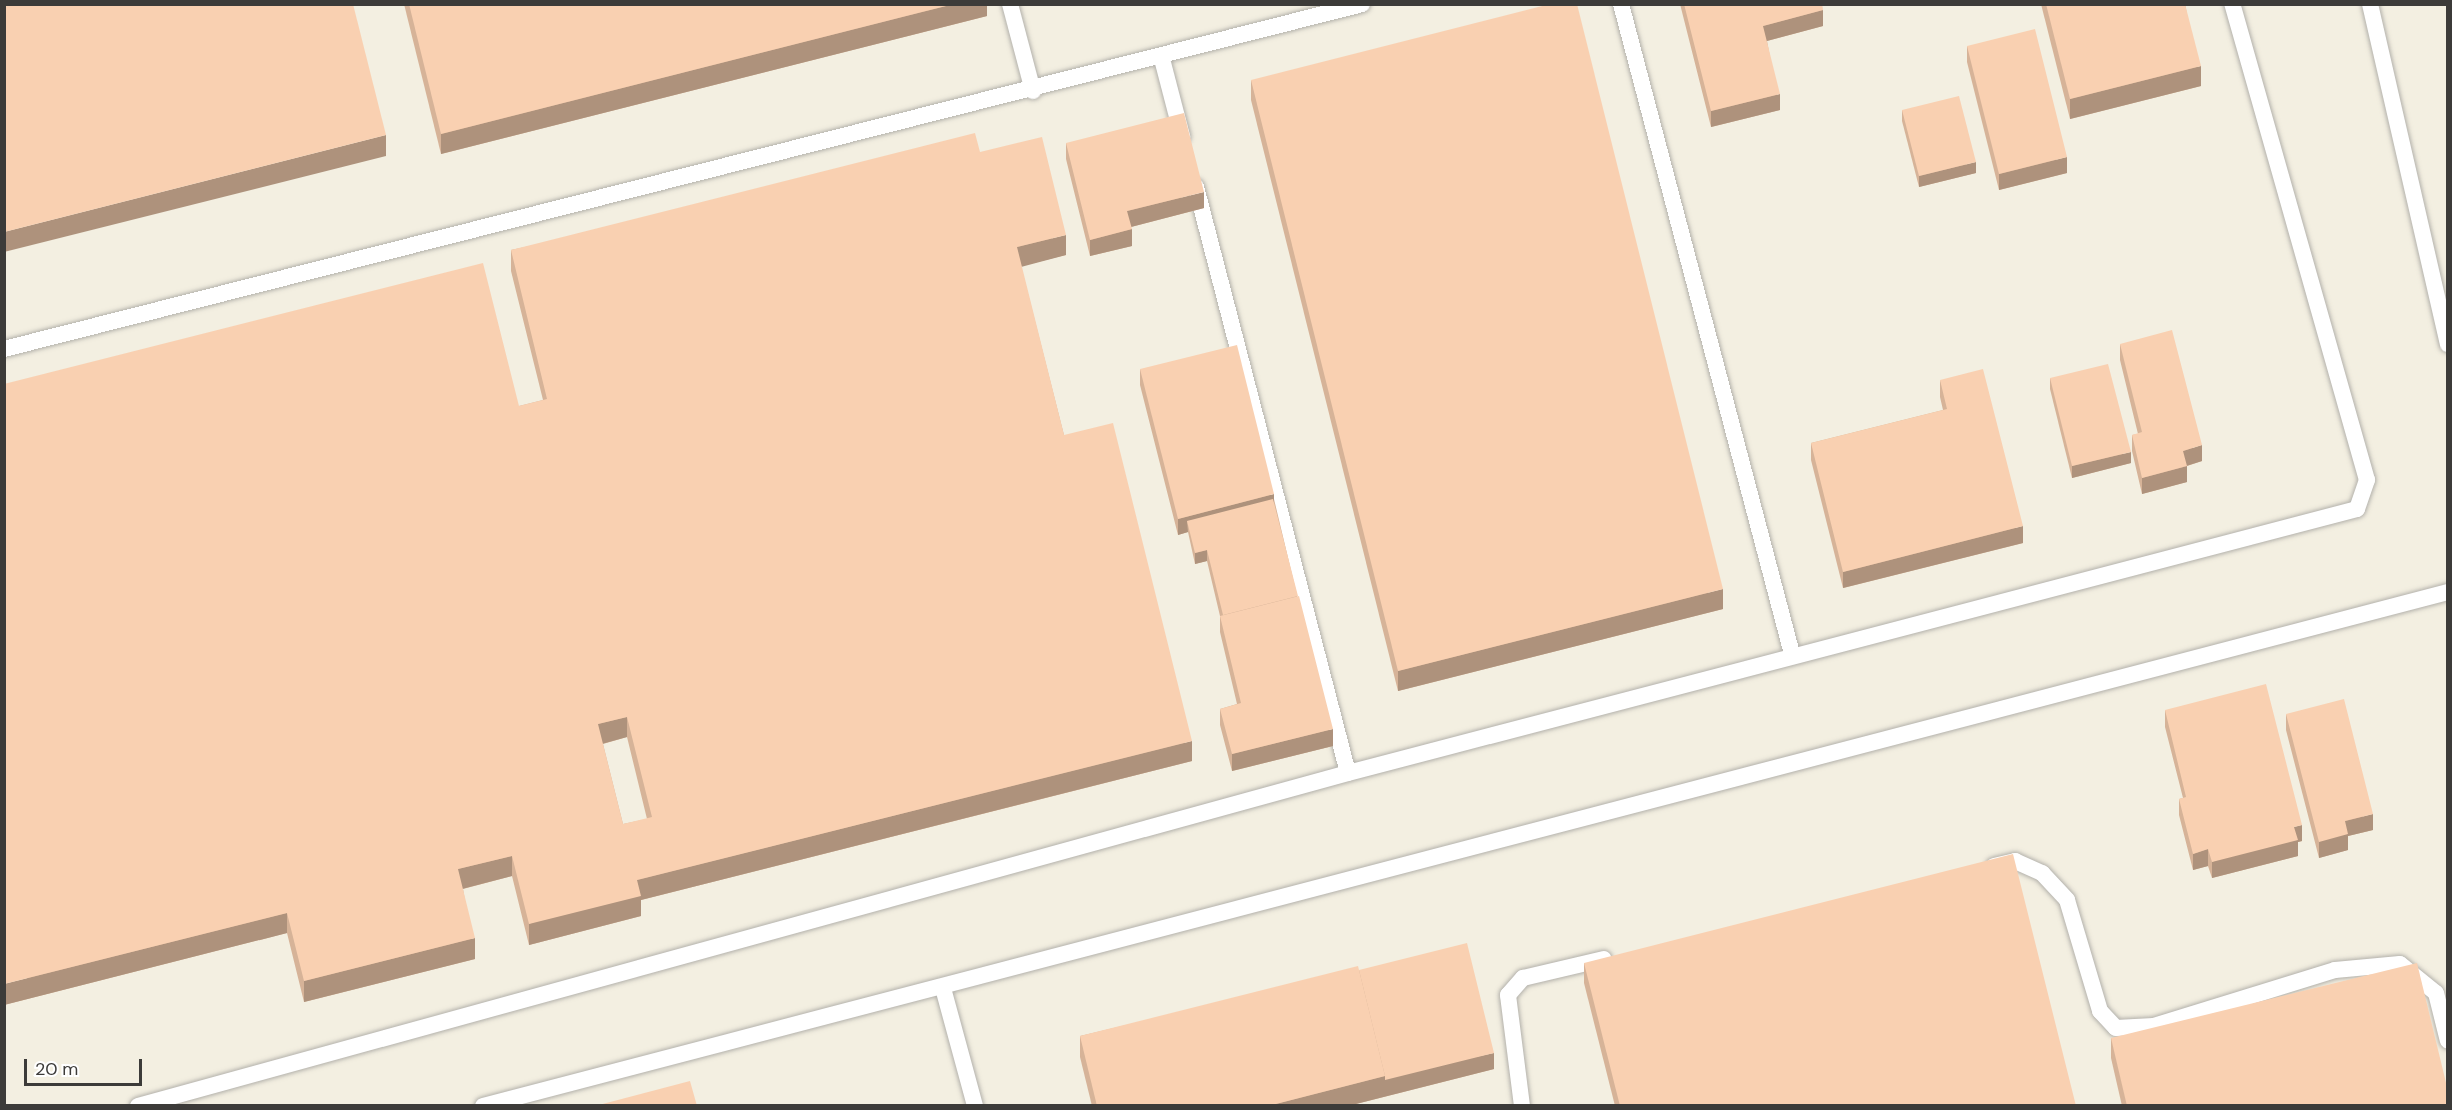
<!DOCTYPE html>
<html>
<head>
<meta charset="utf-8">
<style>
  body { margin:0 }
  #map { position:relative; width:2452px; height:1110px; overflow:hidden; background:#faf8f2; font-family:"DM Sans",sans-serif }
  div>[style] { position:absolute }
  [style*='--x'] { left:calc(var(--x)*1px); top:calc(var(--y)*1px); width:calc(var(--w)*1px); rotate:calc(var(--a)*1deg) }
  .built>* { inset:0; background:#f3efe1 }
  .roads { filter:drop-shadow(0 0 2px #b3b1ab) drop-shadow(0 0 2px #b3b1ab) }
  .lane>* { height:16px; margin:-8px; padding:0 8px; transform-origin:8px; border-radius:8px; background:#fff }
  .wall>* { inset:0; background:#d6b398 }
  .shaded-wall>* { inset:0; background:#ae927c }
  .building>* { inset:0; background:#f9d0b1 }
  span { translate:-50% -50%; white-space:nowrap; text-align:center; line-height:1.15; -webkit-text-stroke:4.5px #fff; paint-order:stroke }
  .frame { position:absolute; inset:0; border:6px solid #3c3b39; pointer-events:none }
  .scale { position:absolute; left:24px; top:1059px; width:118px; height:27px; box-sizing:border-box; border:3px solid #3c3b39; border-top:0; padding-left:8px; font-size:18px; line-height:21px; white-space:nowrap; color:#3c3b39; -webkit-text-stroke:4px #fff; paint-order:stroke }
</style>
</head>
<body>
<div id="map">
  <div class="built">
    <i style="clip-path:polygon(5px 5px,2447px 5px,2447px 1105px,5px 1105px)"></i>
  </div>
  <div class="roads">
    <div class="lane">
      <i style="--x:1010;--y:4;--w:90;--a:75.2"></i>
      <i style="--x:1621;--y:4;--w:672;--a:75.26"></i>
      <i style="--x:2370;--y:4;--w:349;--a:77.1"></i>
      <i style="--x:1162;--y:59;--w:80;--a:75.4"></i>
      <i style="--x:1196;--y:187;--w:605;--a:75.46"></i>
      <i style="--x:4;--y:349;--w:1401;--a:-14.25"></i>
      <i style="--x:1994;--y:866;--w:22;--a:-13"></i>
      <i style="--x:2015;--y:861;--w:30;--a:24"></i>
      <i style="--x:2042;--y:873;--w:37;--a:47"></i>
      <i style="--x:2067;--y:900;--w:116;--a:73.4"></i>
      <i style="--x:2100;--y:1011;--w:23;--a:47"></i>
      <i style="--x:2116;--y:1028;--w:38;--a:-3"></i>
      <i style="--x:2154;--y:1026;--w:189;--a:-17.2"></i>
      <i style="--x:2335;--y:970;--w:65;--a:-5.3"></i>
      <i style="--x:2400;--y:964;--w:46;--a:38.9"></i>
      <i style="--x:2436;--y:993;--w:49;--a:76"></i>
      <i style="--x:943;--y:988;--w:122;--a:74.8"></i>
      <i style="--x:138;--y:1106;--w:1255;--a:-15.39"></i>
      <i style="--x:1348;--y:773;--w:1043;--a:-14.66"></i>
      <i style="--x:2357;--y:509;--w:31;--a:-71"></i>
      <i style="--x:2367;--y:480;--w:495;--a:-105.8"></i>
      <i style="--x:483;--y:1106;--w:2031;--a:-14.66"></i>
      <i style="--x:1522;--y:1106;--w:112;--a:-97.2"></i>
      <i style="--x:1508;--y:995;--w:23;--a:-49"></i>
      <i style="--x:1523;--y:978;--w:83;--a:-13.2"></i>
    </div>
  </div>
  <div class="wall">
    <i style="clip-path:polygon(404px 4px,987px 4px,987px 16px,441px 154px)"></i>
    <i style="clip-path:polygon(1680px 4px,1822px 4px,1823px 26px,1767px 41px,1780px 110px,1711px 127px)"></i>
    <i style="clip-path:polygon(2041px 4px,2185px 4px,2201px 86px,2070px 119px)"></i>
    <i style="clip-path:polygon(1967px 46px,2067px 173px,1999px 190px,1967px 62px)"></i>
    <i style="clip-path:polygon(1251px 80px,1723px 609px,1398px 691px,1251px 100px)"></i>
    <i style="clip-path:polygon(1902px 110px,1976px 173px,1919px 187px,1902px 121px)"></i>
    <i style="clip-path:polygon(1066px 143px,1204px 208px,1131px 227px,1132px 246px,1090px 256px,1066px 159px)"></i>
    <i style="clip-path:polygon(evenodd,980px 152px,1066px 255px,1021px 266px,1064px 435px,1192px 761px,641px 900px,641px 916px,529px 945px,512px 876px,463px 889px,475px 959px,304px 1002px,287px 933px,4px 1005px,519px 406px,543px 400px,511px 271px,511px 250px,980px 152px,627px 737px,647px 819px,623px 824px,603px 744px,627px 737px)"></i>
    <i style="clip-path:polygon(2120px 344px,2202px 461px,2187px 466px,2187px 482px,2142px 494px,2132px 451px,2132px 435px,2138px 434px,2120px 360px)"></i>
    <i style="clip-path:polygon(1140px 369px,1274px 499px,1333px 746px,1232px 771px,1220px 725px,1220px 709px,1237px 704px,1220px 632px,1220px 616px,1207px 561px,1195px 564px,1188px 532px,1178px 535px,1140px 385px)"></i>
    <i style="clip-path:polygon(2050px 378px,2131px 463px,2072px 478px,2050px 389px)"></i>
    <i style="clip-path:polygon(1940px 380px,2023px 543px,1843px 588px,1811px 460px,1811px 443px,1943px 410px,1940px 397px)"></i>
    <i style="clip-path:polygon(2165px 710px,2302px 841px,2298px 842px,2298px 856px,2212px 878px,2208px 866px,2193px 870px,2179px 815px,2179px 799px,2183px 798px,2165px 727px)"></i>
    <i style="clip-path:polygon(2286px 714px,2373px 830px,2348px 836px,2348px 850px,2319px 858px,2286px 730px)"></i>
    <i style="clip-path:polygon(1584px 963px,2076px 1106px,1615px 1106px,1584px 983px)"></i>
    <i style="clip-path:polygon(1359px 970px,1494px 1069px,1348px 1106px,1092px 1106px,1080px 1057px,1080px 1036px)"></i>
    <i style="clip-path:polygon(2111px 1038px,2448px 1106px,2122px 1106px,2111px 1058px)"></i>
  </div>
  <div class="shaded-wall">
    <i style="clip-path:polygon(954px 4px,987px 4px,987px 16px,441px 154px,441px 134px)"></i>
    <i style="clip-path:polygon(1823px 10px,1823px 26px,1763px 42px,1763px 26px)"></i>
    <i style="clip-path:polygon(2201px 66px,2201px 86px,2070px 119px,2070px 99px)"></i>
    <i style="clip-path:polygon(1780px 94px,1780px 110px,1711px 127px,1711px 111px)"></i>
    <i style="clip-path:polygon(386px 135px,386px 156px,4px 252px,4px 232px)"></i>
    <i style="clip-path:polygon(2067px 157px,2067px 173px,1999px 190px,1999px 174px)"></i>
    <i style="clip-path:polygon(1976px 162px,1976px 173px,1919px 187px,1919px 176px)"></i>
    <i style="clip-path:polygon(1204px 192px,1204px 208px,1127px 228px,1127px 211px)"></i>
    <i style="clip-path:polygon(1132px 229px,1132px 246px,1090px 256px,1090px 240px)"></i>
    <i style="clip-path:polygon(1066px 235px,1066px 255px,1017px 268px,1017px 247px)"></i>
    <i style="clip-path:polygon(2202px 445px,2202px 461px,2183px 467px,2183px 451px)"></i>
    <i style="clip-path:polygon(2131px 452px,2131px 463px,2072px 478px,2072px 466px)"></i>
    <i style="clip-path:polygon(2187px 466px,2187px 482px,2142px 494px,2142px 478px)"></i>
    <i style="clip-path:polygon(1274px 494px,1274px 510px,1187px 521px,1188px 532px,1178px 535px,1178px 519px)"></i>
    <i style="clip-path:polygon(2023px 526px,2023px 543px,1843px 588px,1843px 572px)"></i>
    <i style="clip-path:polygon(1207px 550px,1207px 561px,1195px 564px,1195px 553px)"></i>
    <i style="clip-path:polygon(1723px 589px,1723px 609px,1398px 691px,1398px 671px)"></i>
    <i style="clip-path:polygon(627px 717px,627px 737px,598px 745px,598px 724px)"></i>
    <i style="clip-path:polygon(1333px 729px,1333px 746px,1232px 771px,1232px 754px)"></i>
    <i style="clip-path:polygon(1192px 741px,1192px 761px,641px 900px,641px 916px,529px 945px,529px 924px,637px 880px)"></i>
    <i style="clip-path:polygon(2373px 814px,2373px 830px,2348px 836px,2348px 850px,2319px 858px,2319px 842px,2345px 821px)"></i>
    <i style="clip-path:polygon(2302px 825px,2302px 841px,2298px 842px,2298px 856px,2212px 878px,2212px 862px,2294px 827px)"></i>
    <i style="clip-path:polygon(2208px 849px,2208px 866px,2193px 870px,2193px 854px)"></i>
    <i style="clip-path:polygon(512px 856px,512px 876px,458px 890px,458px 869px)"></i>
    <i style="clip-path:polygon(287px 913px,287px 933px,4px 1005px,4px 984px)"></i>
    <i style="clip-path:polygon(475px 938px,475px 959px,304px 1002px,304px 981px)"></i>
    <i style="clip-path:polygon(1494px 1053px,1494px 1069px,1348px 1106px,1268px 1106px,1385px 1076px)"></i>
  </div>
  <div class="building">
    <i style="clip-path:polygon(4px 4px,353px 4px,386px 135px,4px 232px)"></i>
    <i style="clip-path:polygon(409px 4px,954px 4px,441px 134px)"></i>
    <i style="clip-path:polygon(1550px 4px,1577px 4px,1723px 589px,1398px 671px,1251px 80px)"></i>
    <i style="clip-path:polygon(1684px 4px,1822px 4px,1823px 10px,1763px 26px,1780px 94px,1711px 111px)"></i>
    <i style="clip-path:polygon(2046px 4px,2185px 4px,2201px 66px,2070px 99px)"></i>
    <i style="clip-path:polygon(2035px 29px,2067px 157px,1999px 174px,1967px 46px)"></i>
    <i style="clip-path:polygon(1959px 96px,1976px 162px,1919px 176px,1902px 110px)"></i>
    <i style="clip-path:polygon(1184px 113px,1204px 192px,1127px 211px,1132px 229px,1090px 240px,1066px 143px)"></i>
    <i style="clip-path:polygon(evenodd,975px 133px,980px 152px,1042px 137px,1066px 235px,1017px 247px,1064px 435px,1113px 423px,1192px 741px,637px 880px,641px 896px,529px 924px,512px 856px,458px 869px,475px 938px,304px 981px,287px 913px,4px 984px,4px 384px,483px 263px,519px 406px,547px 399px,511px 250px,975px 133px,627px 717px,652px 817px,623px 824px,598px 724px,627px 717px)"></i>
    <i style="clip-path:polygon(2172px 330px,2202px 445px,2183px 451px,2187px 466px,2142px 478px,2132px 435px,2142px 432px,2120px 344px)"></i>
    <i style="clip-path:polygon(1237px 345px,1274px 494px,1178px 519px,1140px 369px)"></i>
    <i style="clip-path:polygon(2108px 364px,2131px 452px,2072px 466px,2050px 378px)"></i>
    <i style="clip-path:polygon(1983px 369px,2023px 526px,1843px 572px,1811px 443px,1947px 409px,1940px 380px)"></i>
    <i style="clip-path:polygon(1273px 499px,1298px 596px,1223px 615px,1207px 550px,1195px 553px,1187px 521px)"></i>
    <i style="clip-path:polygon(1299px 596px,1333px 729px,1232px 754px,1220px 709px,1241px 703px,1220px 616px)"></i>
    <i style="clip-path:polygon(2266px 684px,2302px 825px,2294px 827px,2298px 840px,2212px 862px,2208px 849px,2193px 854px,2179px 799px,2186px 797px,2165px 710px)"></i>
    <i style="clip-path:polygon(2344px 699px,2373px 814px,2345px 821px,2348px 834px,2319px 842px,2286px 714px)"></i>
    <i style="clip-path:polygon(2013px 854px,2076px 1106px,1620px 1106px,1584px 963px)"></i>
    <i style="clip-path:polygon(1467px 943px,1494px 1053px,1385px 1080px,1385px 1076px,1359px 970px)"></i>
    <i style="clip-path:polygon(2417px 963px,2448px 1091px,2448px 1106px,2127px 1106px,2111px 1038px)"></i>
    <i style="clip-path:polygon(1358px 966px,1385px 1076px,1268px 1106px,1097px 1106px,1080px 1036px)"></i>
    <i style="clip-path:polygon(690px 1081px,697px 1106px,595px 1106px)"></i>
  </div>
  <div class="frame"></div>
  <div class="scale">20 m</div>
</div>
</body>
</html>
